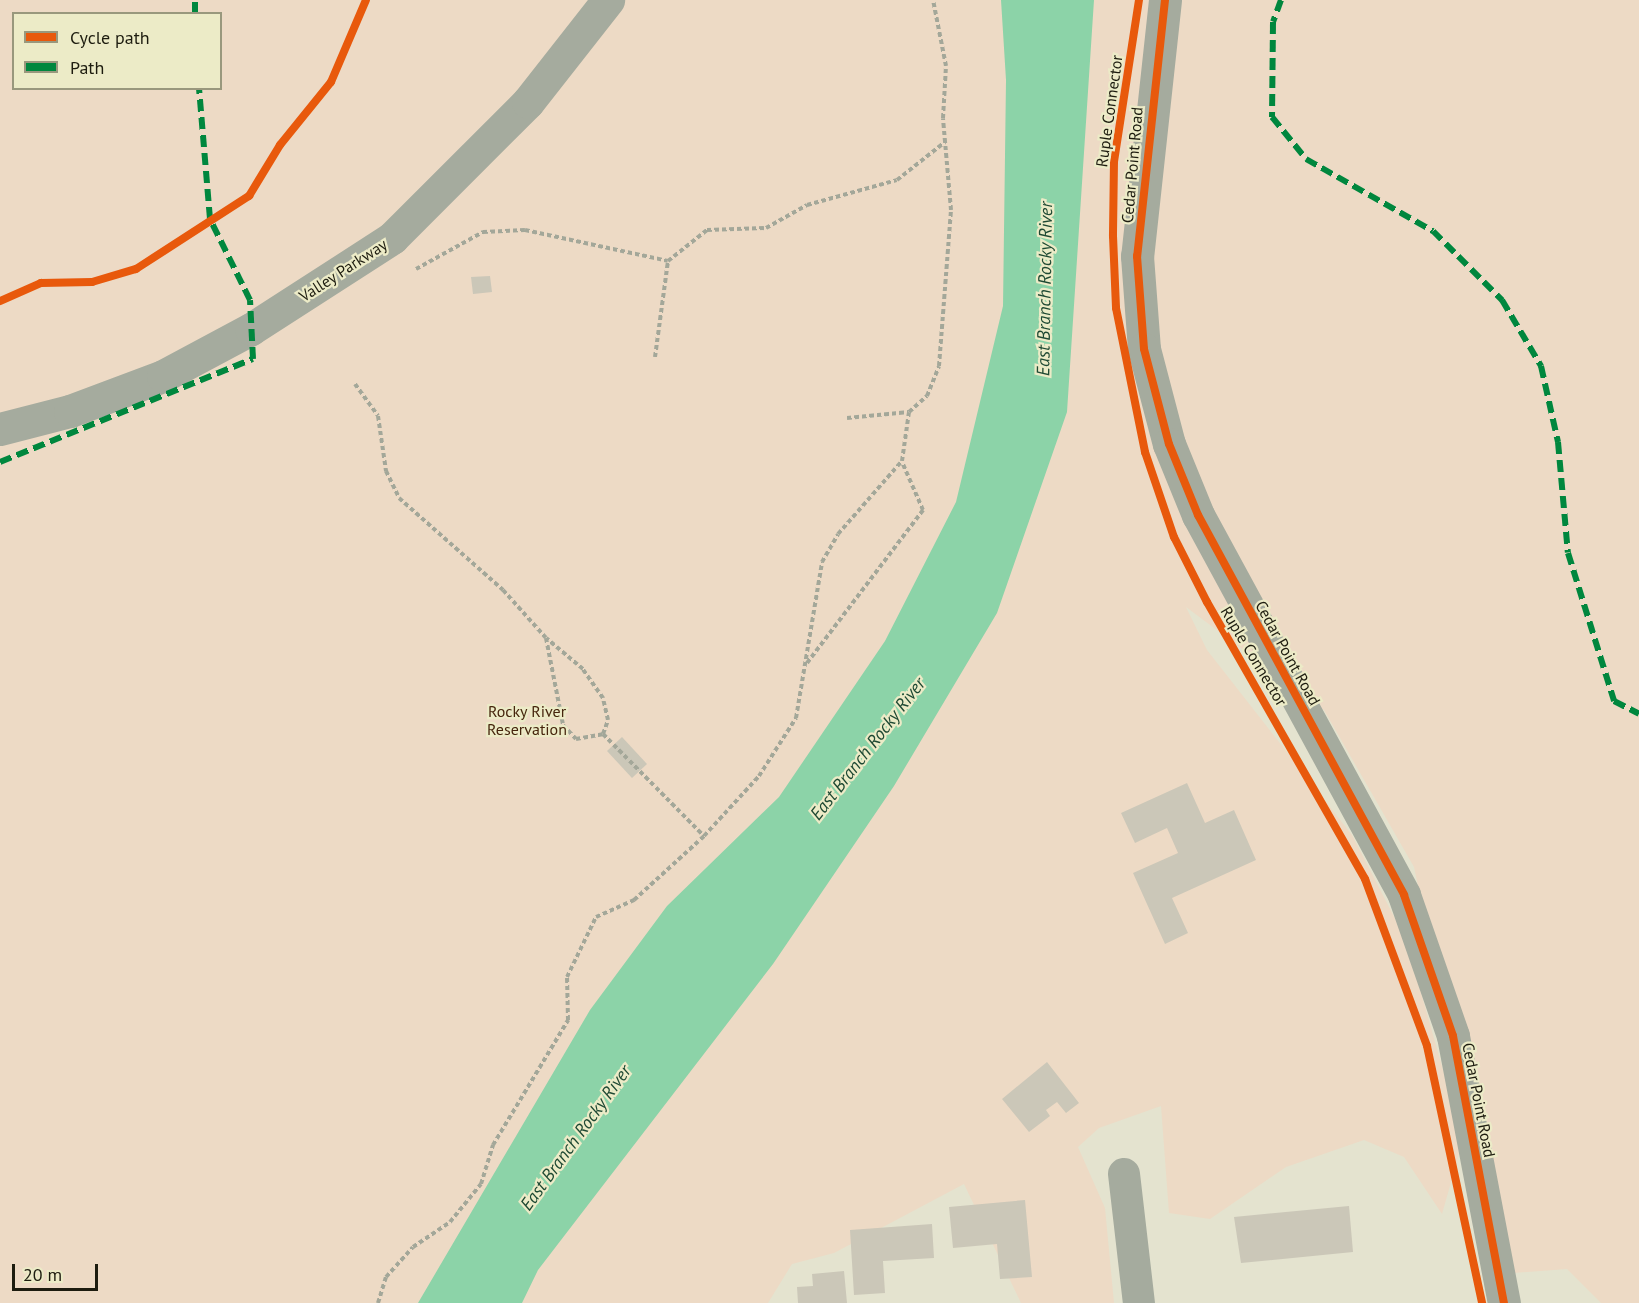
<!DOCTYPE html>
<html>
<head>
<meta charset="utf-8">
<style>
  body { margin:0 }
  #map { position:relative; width:1639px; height:1303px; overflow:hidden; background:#e4e3cf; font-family:"PT Sans",sans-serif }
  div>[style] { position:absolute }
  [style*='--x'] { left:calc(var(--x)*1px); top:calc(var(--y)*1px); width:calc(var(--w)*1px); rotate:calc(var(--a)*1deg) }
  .green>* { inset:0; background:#eddac5 }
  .water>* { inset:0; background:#8cd3a8 }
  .building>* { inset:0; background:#cbc7b8 }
  .path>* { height:4px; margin-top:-2px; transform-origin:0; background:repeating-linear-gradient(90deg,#a3a799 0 4.5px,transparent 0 7.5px) }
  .minor>* { height:32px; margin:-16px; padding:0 16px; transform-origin:16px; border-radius:16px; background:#a5ab9e }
  .tertiary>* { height:33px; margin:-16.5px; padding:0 16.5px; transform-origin:16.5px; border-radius:16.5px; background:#a5ab9e }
  .quiet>* { height:6px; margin-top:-3px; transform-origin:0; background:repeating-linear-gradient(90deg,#00873e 0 12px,transparent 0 18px) }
  .cycleway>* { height:8px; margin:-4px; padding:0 4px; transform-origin:4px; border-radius:4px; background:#e8590c }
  span { translate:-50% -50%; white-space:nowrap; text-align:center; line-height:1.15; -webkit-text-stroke:4.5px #ecebc7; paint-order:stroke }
  .street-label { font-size:16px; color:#1d1c0f }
  .park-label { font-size:16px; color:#46250d }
  .water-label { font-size:18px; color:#1e4933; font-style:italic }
  .legend { position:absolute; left:12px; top:12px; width:210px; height:78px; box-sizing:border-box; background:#ecebc7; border:2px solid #99987d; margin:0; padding:8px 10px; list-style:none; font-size:18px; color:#1d1c0f }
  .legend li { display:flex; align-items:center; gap:12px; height:30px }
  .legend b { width:30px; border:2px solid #99987d }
  .scale { position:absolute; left:12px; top:1264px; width:86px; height:27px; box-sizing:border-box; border:3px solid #1d1c0f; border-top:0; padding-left:8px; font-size:18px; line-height:21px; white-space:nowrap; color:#1d1c0f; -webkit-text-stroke:4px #ecebc7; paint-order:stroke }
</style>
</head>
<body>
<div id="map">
  <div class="green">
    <i style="clip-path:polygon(evenodd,0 0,1639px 0,1639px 1303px,1601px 1303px,1567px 1269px,1501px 1274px,1414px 867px,1324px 710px,1186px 607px,1207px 650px,1352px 835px,1406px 940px,1463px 1140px,1442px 1214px,1404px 1157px,1364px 1140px,1286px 1167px,1210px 1219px,1169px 1213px,1161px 1106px,1099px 1128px,1078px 1147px,1105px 1208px,1114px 1303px,1021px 1303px,964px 1184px,834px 1253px,792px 1264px,768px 1303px,0 1303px,0 0,14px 14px,220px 14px,220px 88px,14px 88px,14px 14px)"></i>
  </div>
  <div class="water">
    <i style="clip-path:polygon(1001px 0,1094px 0,1067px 412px,997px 613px,894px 786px,773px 964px,538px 1270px,522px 1303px,418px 1303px,590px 1010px,667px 906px,779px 797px,885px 641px,956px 502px,1003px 306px,1006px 80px)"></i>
  </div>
  <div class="building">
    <i style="clip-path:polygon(490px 276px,492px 292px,473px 294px,471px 277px)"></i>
    <i style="clip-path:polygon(622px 737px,647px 764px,632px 778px,607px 751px)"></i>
    <i style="clip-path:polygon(1187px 783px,1205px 823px,1234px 810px,1256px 860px,1172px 898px,1188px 933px,1165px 944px,1133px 873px,1178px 853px,1167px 828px,1135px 843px,1121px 813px)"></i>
    <i style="clip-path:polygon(1047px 1062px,1079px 1103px,1066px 1113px,1057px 1102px,1046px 1110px,1050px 1116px,1029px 1132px,1002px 1099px)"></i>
    <i style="clip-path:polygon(1025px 1200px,1032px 1277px,1000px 1279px,997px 1244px,953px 1248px,949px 1207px)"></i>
    <i style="clip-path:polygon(1349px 1206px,1353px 1252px,1241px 1263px,1234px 1217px)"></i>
    <i style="clip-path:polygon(932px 1224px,934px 1258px,883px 1261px,885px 1293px,854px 1295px,850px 1230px)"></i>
    <i style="clip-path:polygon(844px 1271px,847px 1303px,798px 1303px,797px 1287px,813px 1286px,812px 1274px)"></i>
  </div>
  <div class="path">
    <i style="--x:416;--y:269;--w:77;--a:-28.9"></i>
    <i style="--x:483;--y:232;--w:42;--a:-2.7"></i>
    <i style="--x:525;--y:230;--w:146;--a:12.2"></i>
    <i style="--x:655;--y:357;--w:97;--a:-82.3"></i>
    <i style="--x:668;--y:261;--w:50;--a:-38.5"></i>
    <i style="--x:707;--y:230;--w:59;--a:-1.9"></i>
    <i style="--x:766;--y:228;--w:47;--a:-29.3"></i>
    <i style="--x:807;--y:205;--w:93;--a:-15.5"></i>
    <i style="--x:897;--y:180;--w:61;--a:-38.4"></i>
    <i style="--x:355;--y:384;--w:39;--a:54"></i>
    <i style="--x:378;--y:416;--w:56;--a:81.7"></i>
    <i style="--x:386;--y:471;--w:30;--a:64"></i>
    <i style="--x:399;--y:498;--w:139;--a:41.5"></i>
    <i style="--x:503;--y:590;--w:64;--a:48.1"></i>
    <i style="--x:546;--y:638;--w:89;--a:78.9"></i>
    <i style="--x:563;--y:725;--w:19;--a:47"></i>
    <i style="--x:576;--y:739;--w:27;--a:-10"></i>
    <i style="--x:603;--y:734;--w:15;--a:-70"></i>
    <i style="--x:608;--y:720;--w:23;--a:-103"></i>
    <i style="--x:603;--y:698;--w:35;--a:-125"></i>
    <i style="--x:583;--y:669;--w:48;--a:-140"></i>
    <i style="--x:847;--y:418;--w:62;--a:-5.5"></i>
    <i style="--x:807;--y:663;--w:192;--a:-52.8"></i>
    <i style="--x:923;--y:510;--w:52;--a:-113.6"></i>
    <i style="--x:603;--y:734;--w:144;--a:45.3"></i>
    <i style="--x:378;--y:1303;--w:27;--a:-73"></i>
    <i style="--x:386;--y:1277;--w:40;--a:-48"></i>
    <i style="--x:413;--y:1247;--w:45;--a:-34"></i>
    <i style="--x:450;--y:1222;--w:49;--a:-50.8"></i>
    <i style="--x:481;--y:1184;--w:41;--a:-72.9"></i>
    <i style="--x:493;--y:1145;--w:146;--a:-59"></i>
    <i style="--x:568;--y:1020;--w:43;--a:-91.3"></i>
    <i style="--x:567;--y:977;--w:67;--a:-64.2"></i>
    <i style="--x:596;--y:917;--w:42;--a:-24.1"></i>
    <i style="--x:634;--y:900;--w:95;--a:-42.4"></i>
    <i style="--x:704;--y:836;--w:81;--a:-47.5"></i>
    <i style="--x:759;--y:776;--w:69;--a:-57.5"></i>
    <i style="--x:796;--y:718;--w:158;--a:-80.5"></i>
    <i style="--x:822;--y:562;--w:32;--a:-60"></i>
    <i style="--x:838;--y:534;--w:97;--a:-48.8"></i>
    <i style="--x:902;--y:461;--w:49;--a:-81.9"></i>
    <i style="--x:909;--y:412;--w:24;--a:-42"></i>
    <i style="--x:927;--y:396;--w:32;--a:-68"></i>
    <i style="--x:939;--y:366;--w:156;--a:-85.6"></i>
    <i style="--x:951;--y:210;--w:92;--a:-95"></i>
    <i style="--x:943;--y:118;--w:52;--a:-86.7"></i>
    <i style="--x:946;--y:66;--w:67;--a:-101.1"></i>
  </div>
  <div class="minor">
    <i style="--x:1124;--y:1174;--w:130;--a:83.4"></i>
  </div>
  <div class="tertiary">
    <i style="--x:1165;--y:0;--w:258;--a:96.2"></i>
    <i style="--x:1137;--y:256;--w:93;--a:85.7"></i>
    <i style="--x:1144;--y:349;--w:98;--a:75.3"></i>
    <i style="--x:1169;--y:444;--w:77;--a:67.8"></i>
    <i style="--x:1198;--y:515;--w:432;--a:61.5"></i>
    <i style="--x:1404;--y:895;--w:149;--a:70.8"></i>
    <i style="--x:1453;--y:1036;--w:272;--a:79.2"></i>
    <i style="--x:0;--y:429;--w:72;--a:-14.4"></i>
    <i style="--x:70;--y:411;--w:99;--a:-20.6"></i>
    <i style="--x:163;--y:376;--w:100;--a:-28.1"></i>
    <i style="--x:251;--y:329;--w:168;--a:-32.8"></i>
    <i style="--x:392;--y:238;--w:192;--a:-45"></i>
    <i style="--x:528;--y:102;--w:130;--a:-51.9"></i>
  </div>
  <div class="quiet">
    <i style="--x:1281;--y:0;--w:23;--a:110"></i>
    <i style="--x:1273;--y:22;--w:95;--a:90.6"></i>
    <i style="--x:1272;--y:117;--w:54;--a:51"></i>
    <i style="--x:1306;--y:159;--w:146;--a:29.6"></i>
    <i style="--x:1433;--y:231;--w:98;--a:45"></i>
    <i style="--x:1502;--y:300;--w:77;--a:59.4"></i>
    <i style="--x:1541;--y:366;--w:78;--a:77.4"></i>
    <i style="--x:1558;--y:442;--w:111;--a:84.9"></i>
    <i style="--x:1568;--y:553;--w:155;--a:72.7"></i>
    <i style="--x:1614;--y:701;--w:28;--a:27"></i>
    <i style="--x:195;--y:14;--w:14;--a:-90"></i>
    <i style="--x:0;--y:462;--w:273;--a:-22.2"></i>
    <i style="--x:253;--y:359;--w:59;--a:-92.9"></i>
    <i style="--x:250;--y:300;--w:90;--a:-116.3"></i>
    <i style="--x:210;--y:219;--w:131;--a:-94.8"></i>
  </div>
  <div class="cycleway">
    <i style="--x:1139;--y:0;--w:163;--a:98.8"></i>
    <i style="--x:1114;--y:161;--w:75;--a:90.8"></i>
    <i style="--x:1113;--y:236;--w:72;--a:87.6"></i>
    <i style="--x:1116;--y:308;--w:147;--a:78.6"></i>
    <i style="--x:1145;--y:452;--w:90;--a:71.2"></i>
    <i style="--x:1174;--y:537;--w:73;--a:63.1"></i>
    <i style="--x:1207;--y:602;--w:319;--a:60.3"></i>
    <i style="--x:1365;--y:879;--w:178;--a:69.6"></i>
    <i style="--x:1427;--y:1046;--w:263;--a:77.9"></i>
    <i style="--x:1165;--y:0;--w:258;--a:96.2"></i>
    <i style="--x:1137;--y:256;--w:93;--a:85.7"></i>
    <i style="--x:1144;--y:349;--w:98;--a:75.3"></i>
    <i style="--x:1169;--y:444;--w:77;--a:67.8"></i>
    <i style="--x:1198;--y:515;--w:432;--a:61.5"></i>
    <i style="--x:1404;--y:895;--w:149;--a:70.8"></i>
    <i style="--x:1453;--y:1036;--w:272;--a:79.2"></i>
    <i style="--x:0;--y:301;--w:45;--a:-23.7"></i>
    <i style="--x:41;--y:283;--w:51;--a:-1.1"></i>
    <i style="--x:92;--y:282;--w:46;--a:-16.5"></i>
    <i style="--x:136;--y:269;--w:135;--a:-32.9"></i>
    <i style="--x:249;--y:196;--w:60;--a:-58.7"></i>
    <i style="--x:280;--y:145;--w:81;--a:-51"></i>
    <i style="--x:331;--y:82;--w:89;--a:-66.9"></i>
  </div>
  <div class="street-label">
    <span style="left:1109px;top:111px;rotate:-82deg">Ruple Connector</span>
    <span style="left:1132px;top:165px;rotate:-85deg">Cedar Point Road</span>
    <span style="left:343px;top:270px;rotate:-33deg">Valley Parkway</span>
    <span style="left:1288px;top:653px;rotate:61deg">Cedar Point Road</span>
    <span style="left:1254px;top:656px;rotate:59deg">Ruple Connector</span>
    <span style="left:1479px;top:1100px;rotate:79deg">Cedar Point Road</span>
  </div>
  <div class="park-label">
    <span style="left:527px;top:720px">Rocky River<br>Reservation</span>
  </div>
  <div class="water-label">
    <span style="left:1045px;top:289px;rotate:-89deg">East Branch Rocky River</span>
    <span style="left:868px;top:749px;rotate:-52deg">East Branch Rocky River</span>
    <span style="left:576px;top:1138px;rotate:-54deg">East Branch Rocky River</span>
  </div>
  <ul class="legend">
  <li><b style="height:8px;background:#e8590c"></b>Cycle path</li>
  <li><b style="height:8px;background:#00873e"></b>Path</li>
  </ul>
  <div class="scale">20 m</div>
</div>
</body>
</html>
